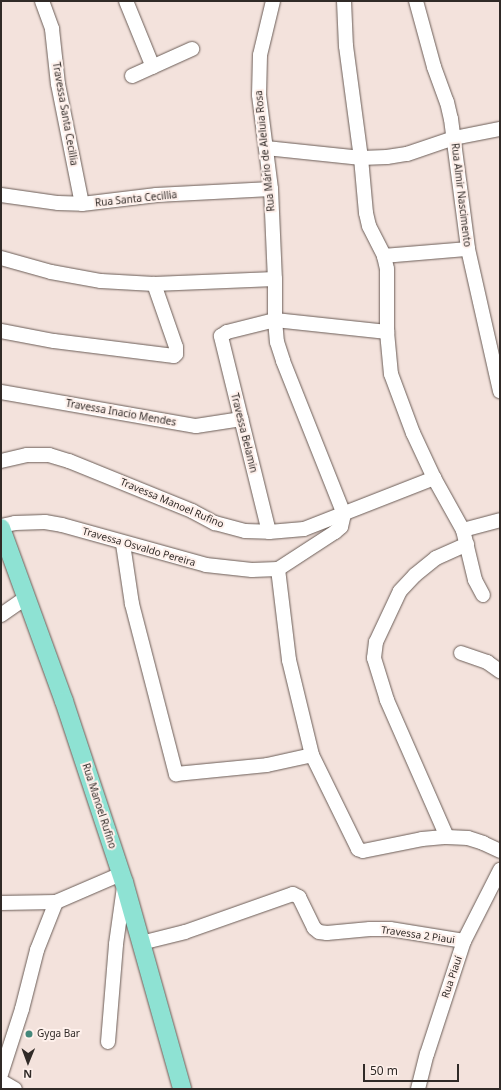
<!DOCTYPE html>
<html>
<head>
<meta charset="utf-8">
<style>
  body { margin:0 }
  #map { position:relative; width:501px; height:1090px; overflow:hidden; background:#f3e2dc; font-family:"Noto Sans",sans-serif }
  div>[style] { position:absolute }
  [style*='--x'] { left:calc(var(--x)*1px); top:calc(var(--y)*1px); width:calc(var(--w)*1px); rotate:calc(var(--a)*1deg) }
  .roads { filter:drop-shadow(0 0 1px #6b5d57) drop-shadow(0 0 1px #6b5d57) }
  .minor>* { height:14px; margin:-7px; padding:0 7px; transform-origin:7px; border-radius:7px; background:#fff }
  .major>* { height:18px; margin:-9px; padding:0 9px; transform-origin:9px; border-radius:9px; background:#8ee2d3 }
  .dots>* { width:11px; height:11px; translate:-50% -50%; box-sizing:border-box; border:2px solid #fef0eb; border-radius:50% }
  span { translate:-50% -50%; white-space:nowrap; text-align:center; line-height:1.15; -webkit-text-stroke:4px #fef0eb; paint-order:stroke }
  .street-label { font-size:10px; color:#302a27 }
  .poi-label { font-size:10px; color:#302a27 }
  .left { translate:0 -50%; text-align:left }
  .frame { position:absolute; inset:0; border:2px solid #302a27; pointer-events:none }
  .north { position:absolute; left:8px; top:1042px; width:40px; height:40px; -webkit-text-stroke:3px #fef0eb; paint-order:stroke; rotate:181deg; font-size:11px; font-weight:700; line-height:16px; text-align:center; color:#302a27 }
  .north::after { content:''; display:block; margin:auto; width:14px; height:18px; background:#302a27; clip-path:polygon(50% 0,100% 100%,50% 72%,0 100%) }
  .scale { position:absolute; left:363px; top:1064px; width:96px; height:18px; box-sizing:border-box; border:2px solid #302a27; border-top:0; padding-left:5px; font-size:12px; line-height:14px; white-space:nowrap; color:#302a27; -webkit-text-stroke:3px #fef0eb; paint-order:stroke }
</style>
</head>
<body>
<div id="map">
  <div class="roads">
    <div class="minor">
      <i style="--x:42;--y:1;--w:30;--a:70"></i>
      <i style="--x:52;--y:29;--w:55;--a:83.8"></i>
      <i style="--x:58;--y:84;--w:122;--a:78.7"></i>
      <i style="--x:126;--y:1;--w:71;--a:67.8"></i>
      <i style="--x:273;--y:1;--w:56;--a:103.5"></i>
      <i style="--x:260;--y:55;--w:40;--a:91.4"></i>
      <i style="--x:259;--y:95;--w:95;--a:82.7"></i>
      <i style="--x:271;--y:189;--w:90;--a:87.5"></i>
      <i style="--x:344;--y:1;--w:45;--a:87.5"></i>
      <i style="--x:346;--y:46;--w:113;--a:82.4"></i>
      <i style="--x:361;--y:158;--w:55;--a:84.8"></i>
      <i style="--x:366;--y:213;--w:13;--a:77"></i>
      <i style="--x:369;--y:226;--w:34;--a:63"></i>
      <i style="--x:384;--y:256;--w:13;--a:77"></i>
      <i style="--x:387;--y:269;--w:63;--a:90"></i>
      <i style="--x:387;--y:332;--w:42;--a:84.6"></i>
      <i style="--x:391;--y:374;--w:63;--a:69.6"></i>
      <i style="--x:413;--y:433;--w:50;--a:65"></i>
      <i style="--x:434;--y:478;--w:60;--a:60.9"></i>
      <i style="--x:463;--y:530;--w:51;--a:76.5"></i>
      <i style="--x:475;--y:580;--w:17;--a:62"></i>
      <i style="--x:416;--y:1;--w:68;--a:74.7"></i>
      <i style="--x:434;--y:67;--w:37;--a:70"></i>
      <i style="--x:447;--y:102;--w:17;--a:77"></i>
      <i style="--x:451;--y:119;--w:131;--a:82.5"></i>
      <i style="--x:468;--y:249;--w:146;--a:77.3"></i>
      <i style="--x:132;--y:76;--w:66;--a:-24.2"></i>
      <i style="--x:266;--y:148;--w:96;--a:6"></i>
      <i style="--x:361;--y:158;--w:26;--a:-2"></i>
      <i style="--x:387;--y:157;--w:20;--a:-9"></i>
      <i style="--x:407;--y:154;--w:50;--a:-18.8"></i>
      <i style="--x:454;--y:138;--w:47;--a:-11.1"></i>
      <i style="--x:1;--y:195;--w:58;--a:8"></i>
      <i style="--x:58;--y:203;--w:24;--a:2"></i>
      <i style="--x:82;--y:204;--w:75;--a:-6.9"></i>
      <i style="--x:156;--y:195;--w:115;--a:-3"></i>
      <i style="--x:384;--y:256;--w:84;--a:-4.8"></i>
      <i style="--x:1;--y:258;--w:52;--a:15.6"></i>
      <i style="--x:51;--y:272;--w:51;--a:10.2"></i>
      <i style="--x:101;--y:281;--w:53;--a:3.2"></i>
      <i style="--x:154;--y:284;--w:121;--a:-2.4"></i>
      <i style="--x:275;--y:279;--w:41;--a:90"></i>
      <i style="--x:275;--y:320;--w:22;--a:85"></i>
      <i style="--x:277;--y:342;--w:20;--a:72"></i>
      <i style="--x:283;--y:361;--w:165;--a:68.3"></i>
      <i style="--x:344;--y:514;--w:13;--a:103"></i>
      <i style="--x:341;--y:527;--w:8;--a:140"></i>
      <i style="--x:335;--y:532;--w:68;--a:147"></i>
      <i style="--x:278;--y:569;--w:92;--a:83.1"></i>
      <i style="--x:289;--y:660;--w:98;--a:76.4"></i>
      <i style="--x:312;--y:755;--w:105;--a:63.9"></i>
      <i style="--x:358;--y:849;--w:5;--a:22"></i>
      <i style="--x:363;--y:851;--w:60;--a:-11.5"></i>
      <i style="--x:422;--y:839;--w:25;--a:-5"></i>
      <i style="--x:447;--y:837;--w:21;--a:3"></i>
      <i style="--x:468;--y:838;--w:16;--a:18"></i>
      <i style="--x:483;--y:843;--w:19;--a:25"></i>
      <i style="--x:1;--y:331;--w:54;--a:10.7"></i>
      <i style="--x:54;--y:341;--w:121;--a:7.1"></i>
      <i style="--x:174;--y:356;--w:3;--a:-45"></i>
      <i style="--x:176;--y:354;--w:7;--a:-90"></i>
      <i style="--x:176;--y:347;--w:67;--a:-109.2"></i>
      <i style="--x:1;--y:392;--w:198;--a:9.9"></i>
      <i style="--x:196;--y:426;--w:46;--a:-8.8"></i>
      <i style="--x:1;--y:461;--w:27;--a:-13"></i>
      <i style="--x:27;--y:455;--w:22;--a:0"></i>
      <i style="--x:49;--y:455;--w:21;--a:17"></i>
      <i style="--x:69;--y:461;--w:133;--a:22.1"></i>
      <i style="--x:192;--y:511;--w:26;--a:28"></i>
      <i style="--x:215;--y:523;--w:31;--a:15"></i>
      <i style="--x:245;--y:531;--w:24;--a:2"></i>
      <i style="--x:269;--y:532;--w:35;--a:-5"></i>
      <i style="--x:304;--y:529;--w:140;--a:-21.4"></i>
      <i style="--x:1;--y:526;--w:14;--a:-12"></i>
      <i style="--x:15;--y:523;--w:30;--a:-2"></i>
      <i style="--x:45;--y:522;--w:17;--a:10"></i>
      <i style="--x:62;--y:525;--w:149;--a:15.5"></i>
      <i style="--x:206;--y:565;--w:46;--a:6.2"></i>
      <i style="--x:252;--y:570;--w:26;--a:-2"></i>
      <i style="--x:463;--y:530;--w:38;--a:-15"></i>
      <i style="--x:269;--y:532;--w:202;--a:-103.8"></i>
      <i style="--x:221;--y:336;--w:7;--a:-34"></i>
      <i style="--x:227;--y:332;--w:49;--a:-14"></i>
      <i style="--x:275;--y:320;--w:113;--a:6.1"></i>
      <i style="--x:123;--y:544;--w:61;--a:81.5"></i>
      <i style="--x:132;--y:604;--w:176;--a:75.5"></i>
      <i style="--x:176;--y:774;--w:91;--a:-5.6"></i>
      <i style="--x:267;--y:765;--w:46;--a:-12.5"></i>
      <i style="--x:1;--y:615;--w:32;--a:-35"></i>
      <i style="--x:461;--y:653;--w:28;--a:19"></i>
      <i style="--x:487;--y:662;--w:16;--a:35"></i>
      <i style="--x:447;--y:837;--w:150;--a:-113.7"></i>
      <i style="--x:387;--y:700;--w:44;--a:-107.2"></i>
      <i style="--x:374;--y:658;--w:16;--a:-83"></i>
      <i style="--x:376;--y:642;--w:56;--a:-64.8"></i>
      <i style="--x:400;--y:591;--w:22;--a:-47"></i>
      <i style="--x:415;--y:575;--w:27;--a:-39"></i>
      <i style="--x:436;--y:558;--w:34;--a:-24"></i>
      <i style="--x:1;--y:903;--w:55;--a:-1"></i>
      <i style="--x:56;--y:902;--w:71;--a:-23.3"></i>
      <i style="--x:141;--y:943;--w:45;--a:-14"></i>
      <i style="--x:185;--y:932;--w:114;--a:-19.4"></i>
      <i style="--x:293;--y:894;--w:7;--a:27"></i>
      <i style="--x:299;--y:897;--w:34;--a:64"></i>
      <i style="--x:314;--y:928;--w:6;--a:39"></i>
      <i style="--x:319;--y:932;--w:8;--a:7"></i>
      <i style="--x:327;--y:933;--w:43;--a:-5.3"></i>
      <i style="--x:370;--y:929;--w:20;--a:0"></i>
      <i style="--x:390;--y:929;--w:75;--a:9.2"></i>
      <i style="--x:108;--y:1042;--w:98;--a:-85.3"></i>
      <i style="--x:116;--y:944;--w:58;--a:-82"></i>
      <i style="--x:1;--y:1074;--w:68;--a:-72.1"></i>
      <i style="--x:22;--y:1009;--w:61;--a:-75.7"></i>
      <i style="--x:37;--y:950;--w:52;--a:-68.4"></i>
      <i style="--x:1;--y:1081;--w:16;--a:30"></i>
      <i style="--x:418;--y:1089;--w:36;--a:-76"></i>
      <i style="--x:427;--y:1054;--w:119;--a:-71.9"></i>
      <i style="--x:464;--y:941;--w:80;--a:-63.1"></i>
    </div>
    <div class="major">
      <i style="--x:1;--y:528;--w:184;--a:70"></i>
      <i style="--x:64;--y:701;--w:191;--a:71.7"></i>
      <i style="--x:124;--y:882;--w:215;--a:74.3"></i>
    </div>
  </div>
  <div class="dots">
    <i style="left:29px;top:1034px;background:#44877a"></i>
  </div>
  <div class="street-label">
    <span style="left:65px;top:114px;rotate:80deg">Travessa Santa Cecillia</span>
    <span style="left:265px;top:151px;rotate:-96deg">Rua Mário de Aleluia Rosa</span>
    <span style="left:461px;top:195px;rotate:83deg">Rua Almir Nascimento</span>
    <span style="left:136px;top:199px;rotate:-6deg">Rua Santa Cecillia</span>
    <span style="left:121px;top:413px;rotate:10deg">Travessa Inacio Mendes</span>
    <span style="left:244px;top:433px;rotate:76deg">Travessa Belamin</span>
    <span style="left:172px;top:503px;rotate:23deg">Travessa Manoel Rufino</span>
    <span style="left:139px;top:547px;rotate:16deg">Travessa Osvaldo Pereira</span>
    <span style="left:99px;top:806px;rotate:72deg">Rua Manoel Rufino</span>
    <span style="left:418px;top:935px;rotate:8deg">Travessa 2 Piaui</span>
    <span style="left:452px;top:977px;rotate:-71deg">Rua Piauí</span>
  </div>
  <div class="poi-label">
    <span class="left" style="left:37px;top:1034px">Gyga Bar</span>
  </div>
  <div class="frame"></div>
  <div class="north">N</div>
  <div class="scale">50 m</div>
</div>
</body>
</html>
